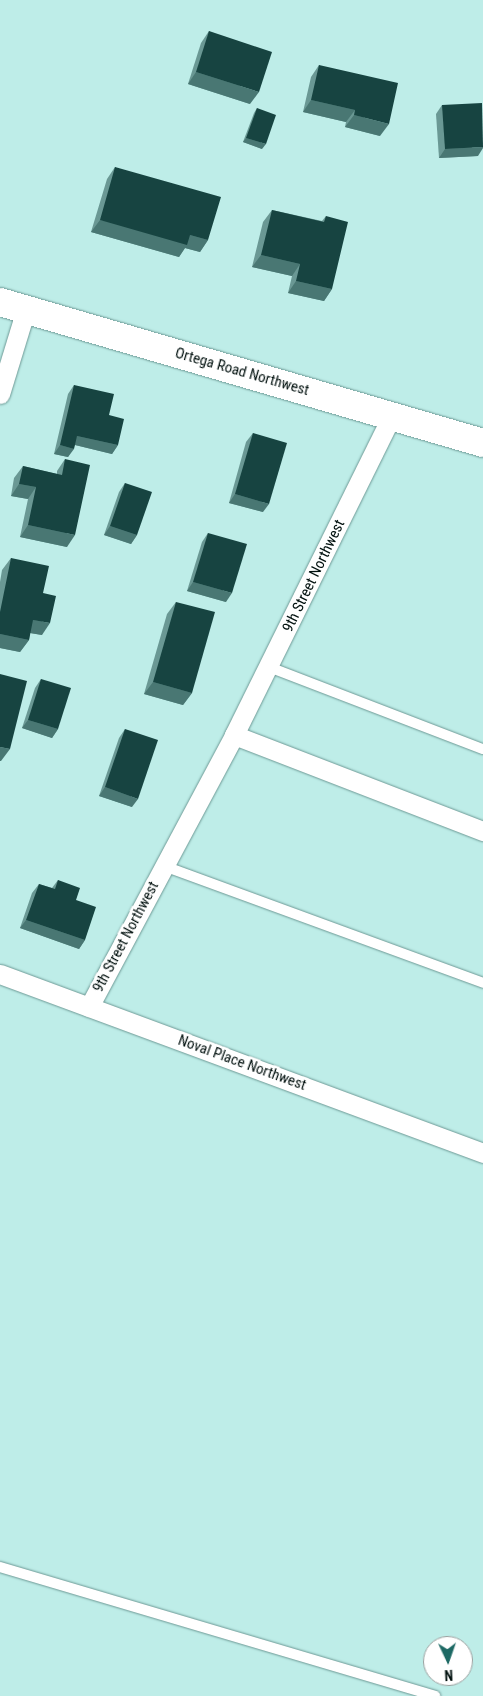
<!DOCTYPE html>
<html>
<head>
<meta charset="utf-8">
<style>
  body { margin:0 }
  #map { position:relative; width:483px; height:1696px; overflow:hidden; background:#beede8; font-family:"Roboto Condensed",sans-serif }
  div>[style] { position:absolute }
  [style*='--x'] { left:calc(var(--x)*1px); top:calc(var(--y)*1px); width:calc(var(--w)*1px); rotate:calc(var(--a)*1deg) }
  .roads { filter:drop-shadow(0 0 1px #6d9995) drop-shadow(0 0 1px #6d9995) }
  .lane>* { height:10px; margin:-5px; padding:0 5px; transform-origin:5px; border-radius:5px; background:#fff }
  .street>* { height:19px; margin:-9.5px; padding:0 9.5px; transform-origin:9.5px; border-radius:9.5px; background:#fff }
  .secondary>* { height:28px; margin:-14px; padding:0 14px; transform-origin:14px; border-radius:14px; background:#fff }
  .wall>* { inset:0; background:#6a9894 }
  .shaded-wall>* { inset:0; background:#497773 }
  .building>* { inset:0; background:#174441 }
  span { translate:-50% -50%; white-space:nowrap; text-align:center; line-height:1.15; -webkit-text-stroke:5px #fff; paint-order:stroke }
  .street-label { font-size:15px; color:#02110f }
  .north { position:absolute; left:423px; top:1636px; width:50px; height:50px; box-sizing:border-box; background:#fff; border:1px solid #9aa09f; border-radius:50%; rotate:177deg; font-size:14px; font-weight:700; line-height:20px; text-align:center; color:#02110f }
  .north::after { content:''; display:block; margin:auto; width:18px; height:22px; background:#1d6964; clip-path:polygon(50% 0,100% 100%,50% 72%,0 100%) }
</style>
</head>
<body>
<div id="map">
  <div class="roads">
    <div class="lane">
      <i style="--x:269;--y:667;--w:229;--a:21"></i>
      <i style="--x:164;--y:866;--w:340;--a:20.1"></i>
      <i style="--x:0;--y:1567;--w:454;--a:16.5"></i>
    </div>
    <div class="street">
      <i style="--x:0;--y:394;--w:89;--a:-73"></i>
      <i style="--x:234;--y:735;--w:267;--a:21.1"></i>
      <i style="--x:0;--y:974;--w:515;--a:20.33"></i>
      <i style="--x:89;--y:1007;--w:308;--a:-61.9"></i>
      <i style="--x:234;--y:735;--w:356;--a:-63.7"></i>
    </div>
    <div class="secondary">
      <i style="--x:0;--y:302;--w:503;--a:16.27"></i>
    </div>
  </div>
  <div class="wall">
    <i style="clip-path:polygon(209px 31px,250px 104px,188px 84px,201px 43px)"></i>
    <i style="clip-path:polygon(319px 65px,380px 136px,345px 127px,346px 122px,303px 112px,311px 77px)"></i>
    <i style="clip-path:polygon(442px 105px,478px 156px,439px 158px,436px 114px)"></i>
    <i style="clip-path:polygon(257px 108px,262px 149px,243px 142px,254px 113px)"></i>
    <i style="clip-path:polygon(115px 167px,208px 240px,200px 252px,185px 248px,179px 257px,91px 232px,107px 179px)"></i>
    <i style="clip-path:polygon(272px 210px,322px 221px,326px 216px,332px 289px,324px 301px,288px 293px,292px 276px,252px 267px,263px 222px)"></i>
    <i style="clip-path:polygon(74px 385px,109px 415px,118px 445px,112px 454px,75px 445px,68px 457px,54px 454px,68px 394px)"></i>
    <i style="clip-path:polygon(253px 433px,263px 512px,229px 503px,246px 442px)"></i>
    <i style="clip-path:polygon(65px 459px,67px 547px,20px 537px,28px 499px,11px 496px,14px 478px,23px 466px,57px 474px,57px 471px)"></i>
    <i style="clip-path:polygon(125px 483px,137px 535px,131px 544px,104px 535px,119px 492px)"></i>
    <i style="clip-path:polygon(208px 533px,226px 602px,187px 591px,202px 542px)"></i>
    <i style="clip-path:polygon(11px 558px,43px 593px,42px 635px,30px 633px,29px 640px,20px 652px,0 648px,0 582px,2px 570px)"></i>
    <i style="clip-path:polygon(176px 602px,192px 693px,183px 705px,144px 694px,167px 614px)"></i>
    <i style="clip-path:polygon(41px 679px,58px 729px,52px 738px,22px 728px,35px 688px)"></i>
    <i style="clip-path:polygon(125px 729px,132px 807px,99px 796px,119px 738px)"></i>
    <i style="clip-path:polygon(58px 880px,76px 900px,85px 940px,79px 949px,20px 928px,32px 893px,39px 884px,52px 888px)"></i>
  </div>
  <div class="shaded-wall">
    <i style="clip-path:polygon(196px 72px,259px 92px,250px 104px,188px 84px)"></i>
    <i style="clip-path:polygon(311px 100px,355px 110px,346px 122px,303px 112px)"></i>
    <i style="clip-path:polygon(354px 115px,389px 124px,380px 136px,345px 127px)"></i>
    <i style="clip-path:polygon(246px 138px,266px 144px,262px 149px,243px 142px)"></i>
    <i style="clip-path:polygon(483px 147px,483px 148px,478px 156px,439px 158px,445px 149px)"></i>
    <i style="clip-path:polygon(100px 220px,190px 235px,208px 240px,200px 252px,185px 248px,179px 257px,91px 232px)"></i>
    <i style="clip-path:polygon(261px 255px,300px 264px,292px 276px,252px 267px)"></i>
    <i style="clip-path:polygon(296px 281px,332px 289px,324px 301px,288px 293px)"></i>
    <i style="clip-path:polygon(77px 436px,118px 445px,112px 454px,71px 444px)"></i>
    <i style="clip-path:polygon(60px 445px,74px 449px,68px 457px,54px 454px)"></i>
    <i style="clip-path:polygon(19px 484px,36px 487px,28px 499px,11px 496px)"></i>
    <i style="clip-path:polygon(235px 494px,269px 504px,263px 512px,229px 503px)"></i>
    <i style="clip-path:polygon(28px 525px,75px 535px,67px 547px,20px 537px)"></i>
    <i style="clip-path:polygon(110px 526px,137px 535px,131px 544px,104px 535px)"></i>
    <i style="clip-path:polygon(193px 582px,232px 593px,226px 602px,187px 591px)"></i>
    <i style="clip-path:polygon(33px 620px,50px 623px,42px 635px,24px 632px)"></i>
    <i style="clip-path:polygon(0 634px,29px 640px,20px 652px,0 648px)"></i>
    <i style="clip-path:polygon(153px 682px,192px 693px,183px 705px,144px 694px)"></i>
    <i style="clip-path:polygon(28px 720px,58px 729px,52px 738px,22px 728px)"></i>
    <i style="clip-path:polygon(0 747px,10px 749px,1px 761px,0 761px)"></i>
    <i style="clip-path:polygon(105px 787px,138px 799px,132px 807px,99px 796px)"></i>
    <i style="clip-path:polygon(26px 920px,85px 940px,79px 949px,20px 928px)"></i>
  </div>
  <div class="building">
    <i style="clip-path:polygon(209px 31px,272px 52px,259px 92px,196px 72px)"></i>
    <i style="clip-path:polygon(319px 65px,398px 83px,389px 124px,354px 115px,355px 110px,311px 100px)"></i>
    <i style="clip-path:polygon(482px 103px,483px 147px,445px 149px,442px 105px)"></i>
    <i style="clip-path:polygon(257px 108px,276px 115px,266px 144px,246px 138px)"></i>
    <i style="clip-path:polygon(115px 167px,221px 197px,208px 240px,190px 235px,187px 245px,100px 220px)"></i>
    <i style="clip-path:polygon(272px 210px,324px 222px,326px 216px,348px 222px,332px 289px,296px 281px,300px 264px,261px 255px)"></i>
    <i style="clip-path:polygon(74px 385px,114px 394px,109px 415px,124px 419px,118px 445px,77px 436px,74px 449px,60px 445px)"></i>
    <i style="clip-path:polygon(253px 433px,287px 443px,269px 504px,235px 494px)"></i>
    <i style="clip-path:polygon(65px 459px,90px 465px,75px 535px,28px 525px,36px 487px,19px 484px,23px 466px,62px 475px)"></i>
    <i style="clip-path:polygon(125px 483px,152px 492px,137px 535px,110px 526px)"></i>
    <i style="clip-path:polygon(208px 533px,247px 544px,232px 593px,193px 582px)"></i>
    <i style="clip-path:polygon(11px 558px,49px 566px,43px 593px,56px 596px,50px 623px,33px 620px,29px 640px,0 634px,0 612px)"></i>
    <i style="clip-path:polygon(176px 602px,215px 612px,192px 693px,153px 682px)"></i>
    <i style="clip-path:polygon(0 674px,27px 681px,10px 749px,0 747px)"></i>
    <i style="clip-path:polygon(41px 679px,71px 688px,58px 729px,28px 720px)"></i>
    <i style="clip-path:polygon(125px 729px,158px 740px,138px 799px,105px 787px)"></i>
    <i style="clip-path:polygon(58px 880px,80px 888px,76px 900px,96px 907px,85px 940px,26px 920px,39px 884px,55px 889px)"></i>
  </div>
  <div class="street-label">
    <span style="left:242px;top:372px;rotate:16deg">Ortega Road Northwest</span>
    <span style="left:314px;top:576px;rotate:-64deg">9th Street Northwest</span>
    <span style="left:126px;top:937px;rotate:-62deg">9th Street Northwest</span>
    <span style="left:242px;top:1063px;rotate:20deg">Noval Place Northwest</span>
  </div>
  <div class="north">N</div>
</div>
</body>
</html>
